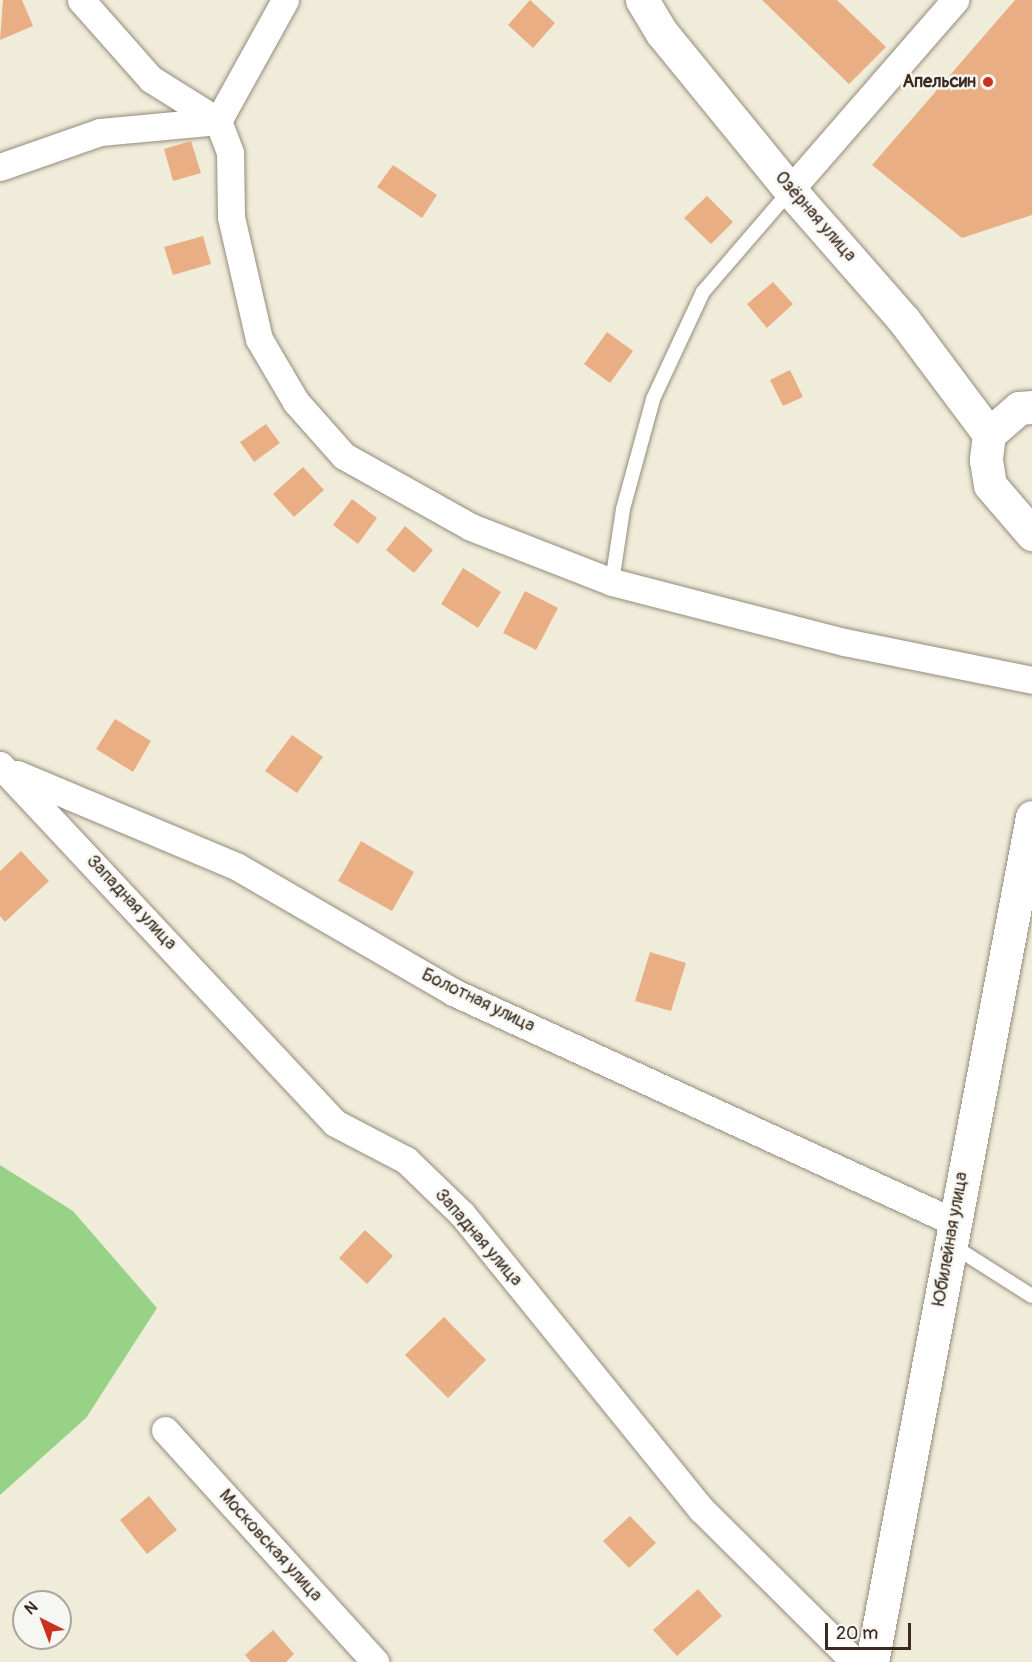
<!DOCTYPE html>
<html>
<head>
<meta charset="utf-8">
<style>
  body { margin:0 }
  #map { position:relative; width:1032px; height:1662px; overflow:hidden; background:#f0ecda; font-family:Pangolin,sans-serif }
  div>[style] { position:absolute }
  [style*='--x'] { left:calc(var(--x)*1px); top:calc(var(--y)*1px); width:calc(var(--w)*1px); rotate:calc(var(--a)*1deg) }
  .green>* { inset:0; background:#97d286 }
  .building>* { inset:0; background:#eaae85 }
  .roads { filter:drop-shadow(0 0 2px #968b7c) drop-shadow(0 0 2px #968b7c) }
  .service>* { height:14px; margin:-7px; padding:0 7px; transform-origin:7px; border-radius:7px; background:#fff }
  .minor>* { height:27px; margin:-13.5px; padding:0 13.5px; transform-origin:13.5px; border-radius:13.5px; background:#fff }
  .tertiary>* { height:33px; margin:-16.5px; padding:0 16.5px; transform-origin:16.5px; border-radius:16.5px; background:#fff }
  .secondary>* { height:33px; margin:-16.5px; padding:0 16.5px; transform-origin:16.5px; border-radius:16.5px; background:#fff }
  .dots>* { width:16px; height:16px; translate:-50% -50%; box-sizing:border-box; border:3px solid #f6f6f2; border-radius:50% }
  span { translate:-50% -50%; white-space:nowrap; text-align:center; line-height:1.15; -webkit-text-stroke:5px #f6f6f2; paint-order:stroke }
  .poi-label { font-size:18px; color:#3b2a1e; font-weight:700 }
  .right { translate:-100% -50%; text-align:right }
  .street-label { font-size:18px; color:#3b2a1e }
  .north { position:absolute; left:12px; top:1590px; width:60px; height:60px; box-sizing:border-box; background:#f6f6f2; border:2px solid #aba49d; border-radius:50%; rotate:318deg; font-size:16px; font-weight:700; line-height:24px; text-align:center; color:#3b2a1e }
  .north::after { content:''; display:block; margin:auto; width:21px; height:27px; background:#c8321e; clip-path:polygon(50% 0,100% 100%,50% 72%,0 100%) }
  .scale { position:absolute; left:825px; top:1623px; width:86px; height:27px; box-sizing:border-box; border:3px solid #3b2a1e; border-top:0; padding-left:8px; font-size:18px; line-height:21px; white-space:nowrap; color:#3b2a1e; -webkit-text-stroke:4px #f6f6f2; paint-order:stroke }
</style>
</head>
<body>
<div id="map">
  <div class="green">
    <i style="clip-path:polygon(0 1165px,73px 1211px,157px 1308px,86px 1418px,0 1495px)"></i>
  </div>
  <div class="building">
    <i style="clip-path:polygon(3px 0,22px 0,33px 26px,0 40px)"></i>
    <i style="clip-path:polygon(530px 0,555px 23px,533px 48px,508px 25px)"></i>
    <i style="clip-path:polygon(762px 0,837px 0,886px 47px,849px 84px)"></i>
    <i style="clip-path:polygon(1015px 0,1032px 0,1032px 215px,962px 238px,872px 165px)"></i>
    <i style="clip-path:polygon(191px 141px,201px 173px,173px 181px,164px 149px)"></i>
    <i style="clip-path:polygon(393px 165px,437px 195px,422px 218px,377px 187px)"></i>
    <i style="clip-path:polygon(707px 196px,733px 222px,711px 244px,684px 218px)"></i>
    <i style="clip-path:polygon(203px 236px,211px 264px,173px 275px,164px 247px)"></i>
    <i style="clip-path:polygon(773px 282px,793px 304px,767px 328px,747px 304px)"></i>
    <i style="clip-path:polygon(607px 332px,633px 351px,610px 383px,584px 364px)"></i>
    <i style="clip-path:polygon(790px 370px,803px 397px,783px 406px,770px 380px)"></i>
    <i style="clip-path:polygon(266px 424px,280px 443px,254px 462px,240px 442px)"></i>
    <i style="clip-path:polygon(303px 467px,324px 490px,294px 517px,273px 494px)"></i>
    <i style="clip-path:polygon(352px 499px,377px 518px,358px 544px,333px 525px)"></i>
    <i style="clip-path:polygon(405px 526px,433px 550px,414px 573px,386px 550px)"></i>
    <i style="clip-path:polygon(463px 568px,501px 592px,478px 628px,441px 604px)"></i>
    <i style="clip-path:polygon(525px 591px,558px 608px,536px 650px,503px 633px)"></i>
    <i style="clip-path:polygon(115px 719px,151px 741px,133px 772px,96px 749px)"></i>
    <i style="clip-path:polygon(292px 735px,323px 757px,297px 793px,265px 771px)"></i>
    <i style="clip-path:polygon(361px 841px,414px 872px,392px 911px,338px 881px)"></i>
    <i style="clip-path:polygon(21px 851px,49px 881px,5px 922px,0 916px,0 871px)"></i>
    <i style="clip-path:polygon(650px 952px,686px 963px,671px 1011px,635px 1001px)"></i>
    <i style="clip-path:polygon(365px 1230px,393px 1256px,367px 1284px,339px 1258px)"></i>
    <i style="clip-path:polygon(444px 1317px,486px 1360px,448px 1398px,405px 1355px)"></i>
    <i style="clip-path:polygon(149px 1496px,177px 1530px,147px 1554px,120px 1520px)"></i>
    <i style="clip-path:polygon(630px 1516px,656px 1543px,629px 1568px,603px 1541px)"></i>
    <i style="clip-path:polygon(698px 1589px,722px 1616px,677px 1656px,653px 1630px)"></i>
    <i style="clip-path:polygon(273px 1630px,294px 1654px,286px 1662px,251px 1662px,245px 1655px)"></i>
  </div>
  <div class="roads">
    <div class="service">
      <i style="--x:612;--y:582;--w:74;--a:-81.4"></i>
      <i style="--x:623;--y:509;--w:114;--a:-74.7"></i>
      <i style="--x:653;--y:399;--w:118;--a:-65"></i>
      <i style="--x:703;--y:292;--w:133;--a:-49.3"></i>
      <i style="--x:950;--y:1244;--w:97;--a:32.4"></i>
    </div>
    <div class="minor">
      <i style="--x:81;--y:0;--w:106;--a:48.5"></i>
      <i style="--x:151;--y:79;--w:79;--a:32.1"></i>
      <i style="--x:218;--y:121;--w:34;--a:69"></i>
      <i style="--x:230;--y:153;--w:64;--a:89.1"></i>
      <i style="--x:231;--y:217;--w:125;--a:77.1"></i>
      <i style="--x:259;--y:339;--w:73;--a:59.6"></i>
      <i style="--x:296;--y:402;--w:72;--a:48.4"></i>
      <i style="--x:344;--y:456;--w:145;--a:29.2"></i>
      <i style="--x:471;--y:527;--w:151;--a:21.3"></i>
      <i style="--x:612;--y:582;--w:240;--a:14.5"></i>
      <i style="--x:844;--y:642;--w:192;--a:11.4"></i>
      <i style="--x:0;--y:167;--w:106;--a:-19.3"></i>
      <i style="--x:100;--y:132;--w:119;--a:-5.3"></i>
      <i style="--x:218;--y:121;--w:138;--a:-61"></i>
      <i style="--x:790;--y:190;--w:252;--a:-49"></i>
      <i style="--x:0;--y:765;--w:490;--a:46.9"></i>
      <i style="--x:335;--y:1123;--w:80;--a:27.5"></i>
      <i style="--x:406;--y:1160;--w:78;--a:44"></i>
      <i style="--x:462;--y:1214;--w:380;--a:51"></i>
      <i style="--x:701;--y:1509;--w:217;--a:44.8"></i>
      <i style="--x:17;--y:774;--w:238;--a:22.8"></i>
      <i style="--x:236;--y:866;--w:251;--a:30.1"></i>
      <i style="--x:453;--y:992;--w:551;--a:24.66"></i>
      <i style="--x:165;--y:1430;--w:313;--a:47.8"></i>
    </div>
    <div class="tertiary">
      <i style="--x:642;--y:0;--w:39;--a:59"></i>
      <i style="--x:662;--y:33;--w:203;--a:50.8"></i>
      <i style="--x:790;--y:190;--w:171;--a:48.8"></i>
      <i style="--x:903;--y:319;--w:144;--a:53.2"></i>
    </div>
    <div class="secondary">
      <i style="--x:1032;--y:407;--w:13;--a:176"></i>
      <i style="--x:1019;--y:408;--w:40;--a:139"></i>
      <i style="--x:989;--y:434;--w:26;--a:97"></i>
      <i style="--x:986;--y:460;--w:25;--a:81"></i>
      <i style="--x:990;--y:485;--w:65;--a:49.4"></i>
      <i style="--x:872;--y:1662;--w:860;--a:-79.28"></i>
    </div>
  </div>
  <div class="dots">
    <i style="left:988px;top:82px;background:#c8321e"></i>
  </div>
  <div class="poi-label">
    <span class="right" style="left:976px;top:82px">Апельсин</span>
  </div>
  <div class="street-label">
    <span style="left:815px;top:217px;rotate:49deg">Озёрная улица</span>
    <span style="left:131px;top:903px;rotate:47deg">Западная улица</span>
    <span style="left:478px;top:1001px;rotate:26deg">Болотная улица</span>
    <span style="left:478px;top:1238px;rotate:49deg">Западная улица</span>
    <span style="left:951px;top:1239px;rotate:-80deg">Юбилейная улица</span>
    <span style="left:270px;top:1546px;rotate:48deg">Московская улица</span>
  </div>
  <div class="north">N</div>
  <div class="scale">20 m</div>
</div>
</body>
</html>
